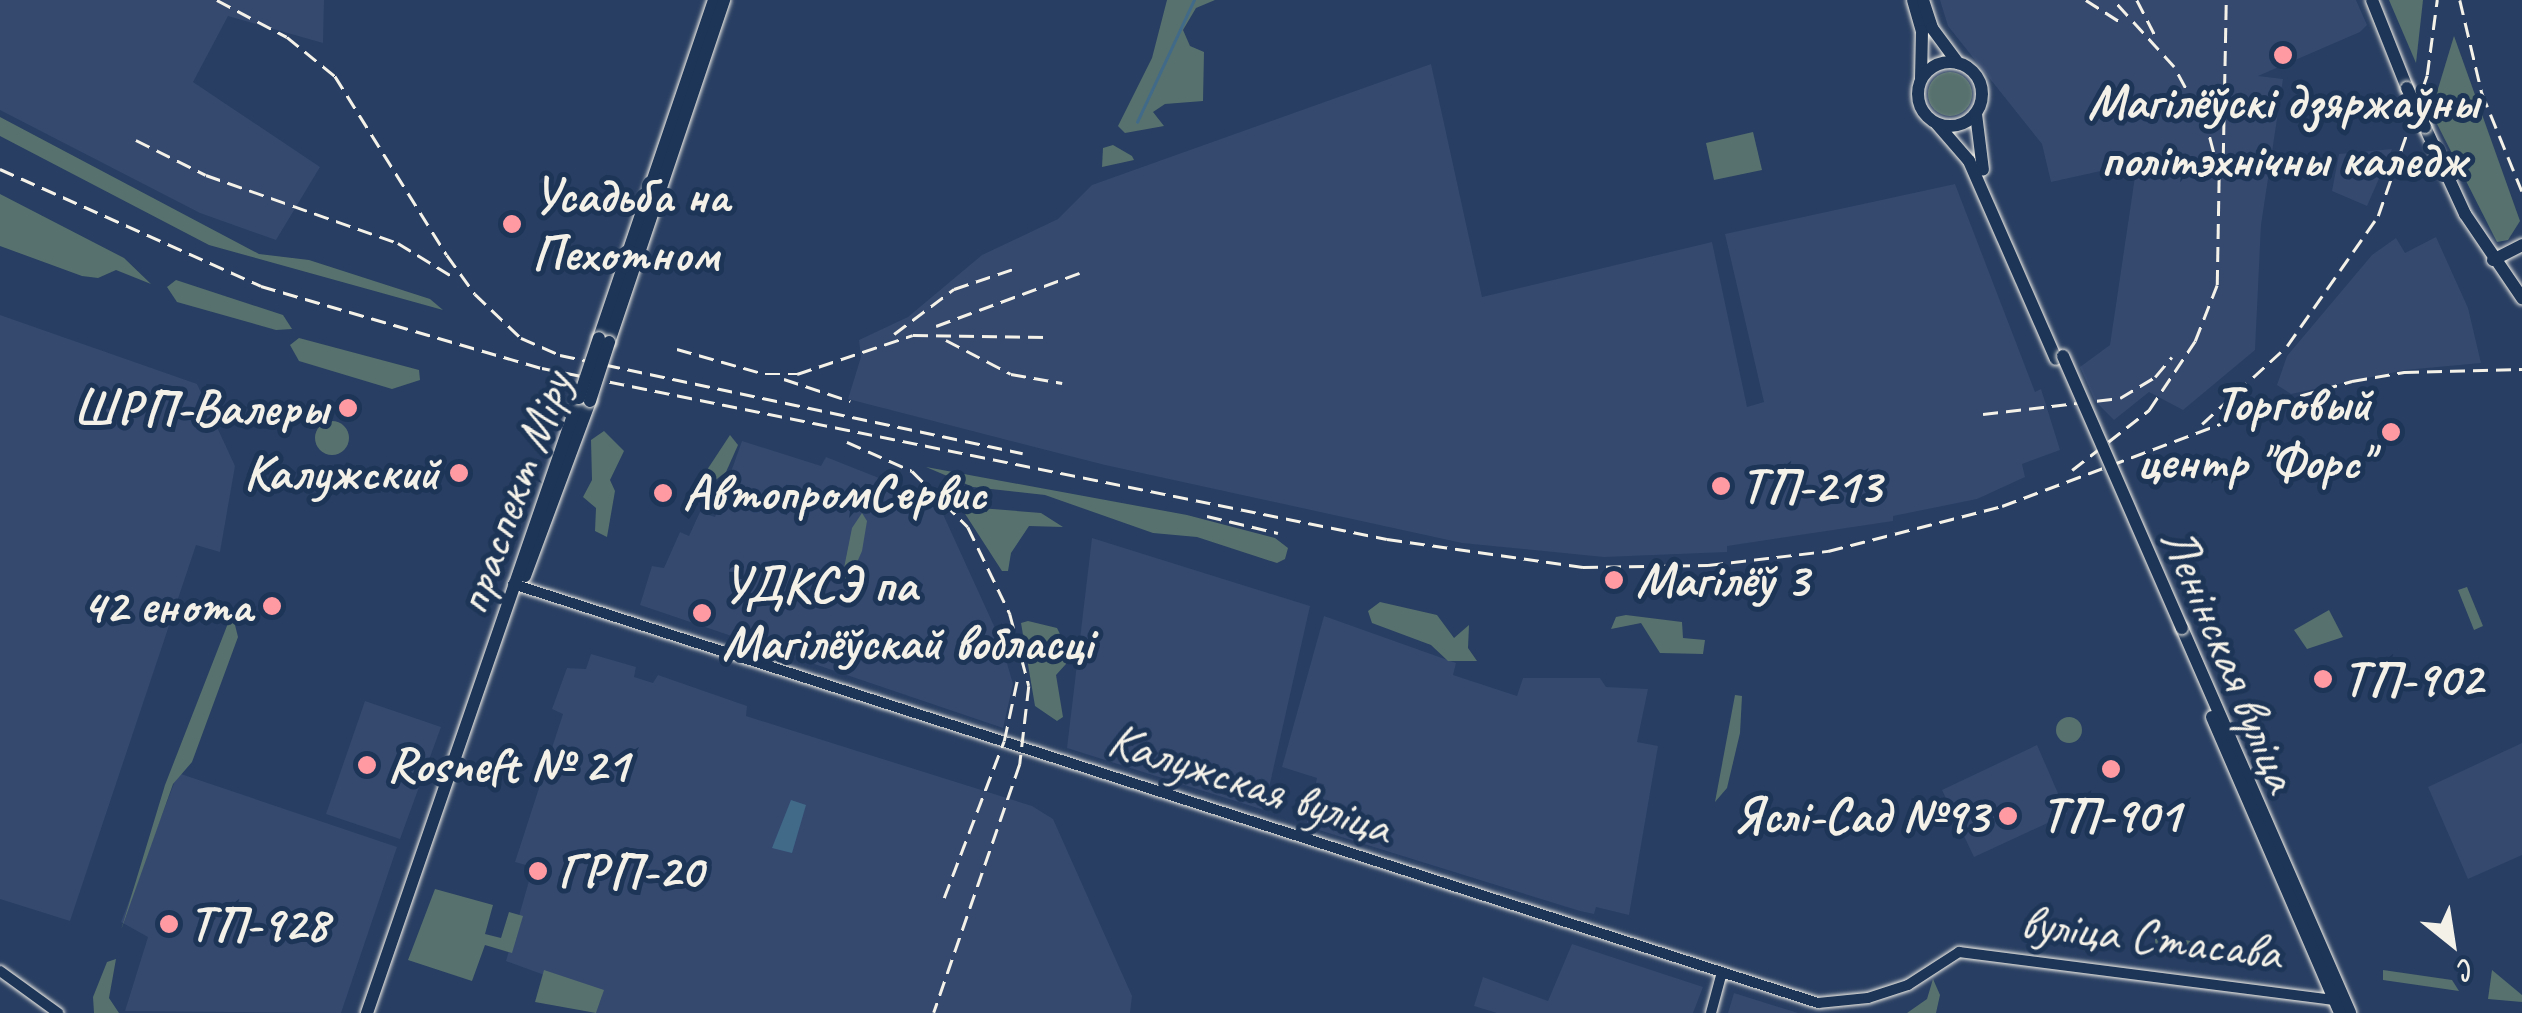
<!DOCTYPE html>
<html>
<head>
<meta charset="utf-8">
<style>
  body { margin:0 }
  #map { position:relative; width:2522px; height:1013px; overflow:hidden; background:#283e62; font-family:Caveat,sans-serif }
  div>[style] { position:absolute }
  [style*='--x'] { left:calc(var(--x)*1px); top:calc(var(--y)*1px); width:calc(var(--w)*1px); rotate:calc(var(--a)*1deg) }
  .built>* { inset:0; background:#35496f }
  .green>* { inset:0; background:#57716e }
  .round { border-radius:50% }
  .water>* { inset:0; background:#416a89 }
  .stream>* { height:2.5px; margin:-1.25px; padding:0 1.25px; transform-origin:1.25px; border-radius:1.25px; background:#416a89 }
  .roads { filter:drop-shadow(0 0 2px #f4f1e8) drop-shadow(0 0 2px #f4f1e8) }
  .minor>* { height:10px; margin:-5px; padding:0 5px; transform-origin:5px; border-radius:5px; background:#1d3557 }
  .major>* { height:12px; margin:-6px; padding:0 6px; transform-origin:6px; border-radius:6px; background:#1d3557 }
  .major>.ring { margin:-6px; padding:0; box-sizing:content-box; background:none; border:12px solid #1d3557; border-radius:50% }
  .rail>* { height:2.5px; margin-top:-1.25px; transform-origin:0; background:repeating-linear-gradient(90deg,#f4f1e8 0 15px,transparent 0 23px) }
  .bridges { filter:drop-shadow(0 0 2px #f4f1e8) drop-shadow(0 0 2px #f4f1e8) }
  .major-bridge>* { height:12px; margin:-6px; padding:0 6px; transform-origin:6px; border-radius:6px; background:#1d3557 }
  .dots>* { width:28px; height:28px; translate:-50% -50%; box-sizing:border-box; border:5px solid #1d3557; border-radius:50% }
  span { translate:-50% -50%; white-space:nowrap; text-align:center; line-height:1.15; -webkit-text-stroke:10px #1d3557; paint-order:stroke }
  .poi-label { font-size:50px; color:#f4f1e8; font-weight:700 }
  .left { translate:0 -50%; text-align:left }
  .right { translate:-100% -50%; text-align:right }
  .street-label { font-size:50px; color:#f4f1e8 }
  .north { position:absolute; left:2402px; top:893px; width:100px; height:100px; -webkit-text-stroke:8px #1d3557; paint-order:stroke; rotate:150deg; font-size:28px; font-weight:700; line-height:40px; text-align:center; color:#f4f1e8 }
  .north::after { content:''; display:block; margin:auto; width:35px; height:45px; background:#f4f1e8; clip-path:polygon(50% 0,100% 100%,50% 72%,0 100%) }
</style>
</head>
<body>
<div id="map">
  <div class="built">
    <i style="clip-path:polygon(0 0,324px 0,323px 43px,228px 16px,193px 82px,320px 167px,276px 240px,200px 213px,0 110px)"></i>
    <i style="clip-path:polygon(1940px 0,2356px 0,2367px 25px,2360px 32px,2258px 76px,2283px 79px,2261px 225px,2255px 350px,2183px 410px,2149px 392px,2114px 420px,2095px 401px,2080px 367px,2110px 345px,2137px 163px,2051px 182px,2042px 144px,1948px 26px)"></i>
    <i style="clip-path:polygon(1431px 64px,1482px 297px,1712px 242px,1747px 407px,1764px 402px,1725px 234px,1955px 184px,2035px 392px,2041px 389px,2060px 450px,2022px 464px,2025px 477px,1977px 499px,1893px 516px,1893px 521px,1727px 546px,1727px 552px,1604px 557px,1462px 543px,1105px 465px,848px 399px,861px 357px,859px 340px,908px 317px,982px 255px,1058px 219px,1092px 185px)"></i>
    <i style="clip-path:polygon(2392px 149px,2367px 206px,2332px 191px,2339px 154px)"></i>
    <i style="clip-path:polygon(2436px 237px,2468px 308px,2481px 363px,2405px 370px,2291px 394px,2277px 385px,2287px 356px,2372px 255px,2396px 238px,2405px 253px)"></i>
    <i style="clip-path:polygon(0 315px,197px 384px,235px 466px,220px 552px,196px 545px,70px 921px,0 899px)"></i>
    <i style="clip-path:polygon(742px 441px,821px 466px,826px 457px,937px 501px,1000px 639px,1013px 684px,1003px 728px,640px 605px,652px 566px,664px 568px,680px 532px,689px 536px,700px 512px,715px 517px)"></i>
    <i style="clip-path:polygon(1092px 538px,1310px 606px,1264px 810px,1067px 748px)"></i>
    <i style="clip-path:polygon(1324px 616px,1456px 663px,1453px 675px,1517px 696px,1523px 678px,1600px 678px,1606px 687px,1648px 689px,1637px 742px,1658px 746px,1629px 915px,1596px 907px,1594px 914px,1580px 911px,1306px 826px,1317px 778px,1282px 767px)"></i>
    <i style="clip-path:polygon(591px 654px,636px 667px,634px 677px,653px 683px,658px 675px,747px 706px,746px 716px,1032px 806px,1053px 819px,1132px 996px,1130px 1013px,596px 1013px,602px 996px,506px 961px,533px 867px,515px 862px,563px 714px,552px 709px,567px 668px,586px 669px)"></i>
    <i style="clip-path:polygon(365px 701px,441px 727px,400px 839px,326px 814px)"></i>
    <i style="clip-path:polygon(2522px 743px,2522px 855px,2468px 879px,2428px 787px)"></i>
    <i style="clip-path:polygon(2037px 745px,2067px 814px,1974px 857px,1942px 790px)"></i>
    <i style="clip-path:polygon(178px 773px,397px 847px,341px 1013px,125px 1011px,148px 937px,121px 922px)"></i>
    <i style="clip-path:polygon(1572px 944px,1703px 987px,1693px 1013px,1497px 1013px,1474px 1006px,1483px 977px,1548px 1001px)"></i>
    <i style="clip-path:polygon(1734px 993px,1798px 1013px,1728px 1013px)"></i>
  </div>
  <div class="green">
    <i style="clip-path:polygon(1167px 0,1215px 0,1196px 8px,1183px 30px,1190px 46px,1204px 52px,1203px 101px,1165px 104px,1153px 112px,1164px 126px,1125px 133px,1118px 126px,1152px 58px)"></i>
    <i style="clip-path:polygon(2389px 0,2423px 0,2416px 63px)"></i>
    <i style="clip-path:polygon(2454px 36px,2520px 221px,2508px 240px,2497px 242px,2431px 112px)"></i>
    <i class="round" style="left:1928px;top:72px;width:44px;height:44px"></i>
    <i style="clip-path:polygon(0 117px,259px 254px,309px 260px,430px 299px,443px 310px,209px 245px,0 136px)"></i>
    <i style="clip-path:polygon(1753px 132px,1762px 170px,1714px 180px,1706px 143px)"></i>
    <i style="clip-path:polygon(1113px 145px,1132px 156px,1134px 160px,1102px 167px,1103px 148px)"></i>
    <i style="clip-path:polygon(0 194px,124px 258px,151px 284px,116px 270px,98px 278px,82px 276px,0 246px)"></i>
    <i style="clip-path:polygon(176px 280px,283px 315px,292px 329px,276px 330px,177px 302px,167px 287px)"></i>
    <i style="clip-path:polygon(299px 338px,419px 370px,420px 380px,392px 389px,299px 361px,290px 345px)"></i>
    <i class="round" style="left:315px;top:421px;width:34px;height:34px"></i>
    <i style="clip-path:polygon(604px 431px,624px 451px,610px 480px,615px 491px,607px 537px,595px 531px,596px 508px,583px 497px,592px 480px,591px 440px)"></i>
    <i style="clip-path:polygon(730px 435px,738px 445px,726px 472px,709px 485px,703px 476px)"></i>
    <i style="clip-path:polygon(926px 467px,1187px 515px,1275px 538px,1288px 548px,1285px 559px,1277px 563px,1197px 537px,1153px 533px,1045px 495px,973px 487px)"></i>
    <i style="clip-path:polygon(962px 497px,980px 508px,1041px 513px,1063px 527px,1029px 526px,1011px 553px,1008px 571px,1002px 571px,960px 506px)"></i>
    <i style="clip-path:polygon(862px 513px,867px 521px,862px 551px,847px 585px,843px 573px,852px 528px)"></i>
    <i style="clip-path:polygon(2467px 587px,2483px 626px,2474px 630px,2458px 590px)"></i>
    <i style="clip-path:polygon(1380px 602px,1437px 615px,1454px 638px,1469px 625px,1468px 648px,1477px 661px,1448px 661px,1431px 645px,1372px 623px,1368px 611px)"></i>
    <i style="clip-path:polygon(2329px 610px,2343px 637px,2307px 649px,2294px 630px)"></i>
    <i style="clip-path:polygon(232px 613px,238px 637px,192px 762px,173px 784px,121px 930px,165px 785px)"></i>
    <i style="clip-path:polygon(1626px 615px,1682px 622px,1683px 638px,1705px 640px,1703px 654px,1660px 653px,1641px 623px,1611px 629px,1616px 617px)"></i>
    <i style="clip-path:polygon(1028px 621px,1057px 628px,1067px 648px,1066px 664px,1056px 675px,1063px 717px,1057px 721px,1035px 706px,1021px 623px)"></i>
    <i style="clip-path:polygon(1735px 695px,1742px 696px,1740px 733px,1727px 788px,1715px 802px)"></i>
    <i class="round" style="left:2056px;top:717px;width:26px;height:26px"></i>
    <i style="clip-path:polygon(435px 889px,493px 905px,485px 934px,501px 938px,509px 912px,523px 916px,512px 953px,485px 945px,472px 981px,408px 960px)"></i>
    <i style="clip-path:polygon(2168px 937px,2237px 949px,2249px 957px,2245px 962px,2156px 952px,2155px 939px)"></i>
    <i style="clip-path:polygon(116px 959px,109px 998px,119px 1013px,94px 1013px,93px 997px,107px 962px)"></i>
    <i style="clip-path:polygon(544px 970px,604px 990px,596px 1013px,535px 1002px)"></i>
    <i style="clip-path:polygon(2383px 970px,2452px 980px,2459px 991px,2383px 980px)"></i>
    <i style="clip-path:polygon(2492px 970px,2522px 995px,2522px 1002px,2488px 999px)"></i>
    <i style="clip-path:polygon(1933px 979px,1940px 995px,1936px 1013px,1907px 1013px,1927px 999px)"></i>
  </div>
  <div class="water">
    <i style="clip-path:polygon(791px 800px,806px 805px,792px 853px,772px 848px)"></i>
  </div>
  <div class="stream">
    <i style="--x:1137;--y:122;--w:135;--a:-65"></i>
  </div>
  <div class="roads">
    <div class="minor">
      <i style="--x:513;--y:584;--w:1371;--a:17.8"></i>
      <i style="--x:1818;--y:1003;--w:50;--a:-5.7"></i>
      <i style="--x:1868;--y:998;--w:42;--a:-18"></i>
      <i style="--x:1908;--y:985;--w:61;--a:-32.9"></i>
      <i style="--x:1959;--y:952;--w:378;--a:7.3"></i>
      <i style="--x:0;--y:971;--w:72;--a:35.9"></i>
      <i style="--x:1711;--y:1013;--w:39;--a:-75"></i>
    </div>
    <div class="major">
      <i style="--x:1913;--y:0;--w:32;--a:74"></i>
      <i style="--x:1922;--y:31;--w:48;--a:91.2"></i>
      <i style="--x:1923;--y:0;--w:29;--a:72"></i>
      <i style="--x:1932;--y:28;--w:44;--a:53.4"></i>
      <i style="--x:2372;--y:0;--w:95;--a:68.3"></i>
      <i class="ring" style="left:1918px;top:62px;width:52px;height:52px"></i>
      <i style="--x:1976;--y:114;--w:56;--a:82.9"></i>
      <i style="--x:1937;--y:124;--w:49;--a:49.1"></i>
      <i style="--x:1969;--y:161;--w:216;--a:66.3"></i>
      <i style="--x:2425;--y:127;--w:96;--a:65.3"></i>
      <i style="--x:2465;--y:214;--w:102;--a:55.8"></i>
      <i style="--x:2493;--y:260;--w:33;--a:-27"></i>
      <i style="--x:599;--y:338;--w:357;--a:-71.2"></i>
      <i style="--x:609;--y:342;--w:361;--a:-71.4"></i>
      <i style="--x:525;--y:576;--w:187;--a:-69.6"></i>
      <i style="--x:2182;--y:628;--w:420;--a:66.4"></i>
      <i style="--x:2212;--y:717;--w:322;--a:66.6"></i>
      <i style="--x:367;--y:1013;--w:651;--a:-70.98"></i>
    </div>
  </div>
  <div class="rail">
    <i style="--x:217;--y:0;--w:79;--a:27.9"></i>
    <i style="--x:287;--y:37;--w:62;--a:39.1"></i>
    <i style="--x:335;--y:76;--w:211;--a:58"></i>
    <i style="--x:447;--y:255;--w:48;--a:54.3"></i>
    <i style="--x:475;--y:294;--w:64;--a:43.7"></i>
    <i style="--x:521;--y:338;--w:43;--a:23.6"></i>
    <i style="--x:560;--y:355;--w:473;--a:12"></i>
    <i style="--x:2086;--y:0;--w:43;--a:32.6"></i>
    <i style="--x:2137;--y:0;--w:42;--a:62.8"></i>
    <i style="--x:2460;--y:0;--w:96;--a:76.7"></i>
    <i style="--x:2482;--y:93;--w:106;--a:67.8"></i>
    <i style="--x:136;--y:140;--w:78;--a:26.6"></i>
    <i style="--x:206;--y:175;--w:204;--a:19.5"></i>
    <i style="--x:398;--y:243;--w:67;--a:31.6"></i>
    <i style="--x:2223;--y:158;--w:158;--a:-88.9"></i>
    <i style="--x:0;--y:169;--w:286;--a:24.1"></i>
    <i style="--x:261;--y:286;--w:293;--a:16.3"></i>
    <i style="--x:542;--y:368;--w:862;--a:11.44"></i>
    <i style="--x:1387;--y:539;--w:198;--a:8.1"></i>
    <i style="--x:1583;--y:567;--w:125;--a:-0.9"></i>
    <i style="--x:1708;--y:565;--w:121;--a:-6.7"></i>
    <i style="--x:1828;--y:551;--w:180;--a:-14.5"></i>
    <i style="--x:2002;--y:506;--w:295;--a:-20.6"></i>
    <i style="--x:2278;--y:402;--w:77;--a:-15.8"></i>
    <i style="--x:2352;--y:381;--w:53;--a:-9.8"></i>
    <i style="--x:2404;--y:372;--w:118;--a:-1.5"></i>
    <i style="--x:936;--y:326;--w:153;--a:-20.3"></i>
    <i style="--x:894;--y:334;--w:75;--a:-36.9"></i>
    <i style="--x:954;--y:289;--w:62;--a:-18.7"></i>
    <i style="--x:946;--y:340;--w:73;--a:27.6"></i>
    <i style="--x:1011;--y:374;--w:52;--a:10"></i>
    <i style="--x:677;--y:349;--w:91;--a:15.9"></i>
    <i style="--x:765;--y:374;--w:32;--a:0"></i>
    <i style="--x:797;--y:374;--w:122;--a:-18.6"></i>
    <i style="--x:913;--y:335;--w:133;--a:0.9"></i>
    <i style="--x:784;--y:379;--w:70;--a:18.4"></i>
    <i style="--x:1983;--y:414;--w:138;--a:-6.7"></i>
    <i style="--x:2120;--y:398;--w:41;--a:-31"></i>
    <i style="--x:2155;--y:377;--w:26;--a:-50"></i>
    <i style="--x:2202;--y:424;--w:115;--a:-42.5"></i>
    <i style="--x:2287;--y:346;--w:159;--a:-55"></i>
    <i style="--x:2378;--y:216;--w:149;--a:-70.8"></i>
    <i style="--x:2427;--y:75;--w:76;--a:-82.4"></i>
    <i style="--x:847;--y:442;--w:71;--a:24"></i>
    <i style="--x:912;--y:471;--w:79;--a:45"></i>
    <i style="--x:968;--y:527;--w:97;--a:64.2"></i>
    <i style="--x:1010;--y:614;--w:74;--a:75.2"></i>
    <i style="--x:1029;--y:686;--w:79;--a:96.6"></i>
    <i style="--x:1020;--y:764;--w:263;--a:109.1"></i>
    <i style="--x:2072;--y:470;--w:98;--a:-37.9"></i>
    <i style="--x:2149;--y:410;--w:83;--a:-56.3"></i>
    <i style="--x:2195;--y:341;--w:60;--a:-68.6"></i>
    <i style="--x:2217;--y:285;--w:111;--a:-89"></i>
    <i style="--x:2219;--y:174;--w:48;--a:-104.6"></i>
    <i style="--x:2207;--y:128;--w:69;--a:-118.4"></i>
    <i style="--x:2174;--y:67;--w:91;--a:-132.3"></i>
    <i style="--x:1207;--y:516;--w:73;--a:13.5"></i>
    <i style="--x:944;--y:898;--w:168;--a:-69.1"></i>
    <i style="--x:1004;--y:741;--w:61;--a:-77.8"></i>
  </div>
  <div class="bridges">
    <div class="major-bridge">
      <i style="--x:2407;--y:88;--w:43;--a:65.2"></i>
      <i style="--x:2063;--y:356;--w:297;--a:66.4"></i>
      <i style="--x:579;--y:398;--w:63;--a:-71.6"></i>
      <i style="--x:590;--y:401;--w:62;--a:-72.1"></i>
    </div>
  </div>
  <div class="dots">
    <i style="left:2283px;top:55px;background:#ff9aa2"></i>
    <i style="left:512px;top:224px;background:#ff9aa2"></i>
    <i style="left:348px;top:408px;background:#ff9aa2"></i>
    <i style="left:2391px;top:432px;background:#ff9aa2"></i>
    <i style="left:459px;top:473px;background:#ff9aa2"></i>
    <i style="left:1721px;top:486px;background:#ff9aa2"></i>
    <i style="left:663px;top:493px;background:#ff9aa2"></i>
    <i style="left:1614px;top:580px;background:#ff9aa2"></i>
    <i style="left:272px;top:606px;background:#ff9aa2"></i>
    <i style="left:702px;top:613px;background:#ff9aa2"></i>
    <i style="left:2323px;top:679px;background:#ff9aa2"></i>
    <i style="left:367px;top:765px;background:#ff9aa2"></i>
    <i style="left:2111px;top:769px;background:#ff9aa2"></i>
    <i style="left:2008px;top:816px;background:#ff9aa2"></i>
    <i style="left:538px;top:871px;background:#ff9aa2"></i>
    <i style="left:169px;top:924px;background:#ff9aa2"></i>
  </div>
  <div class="poi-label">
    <span style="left:2283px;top:130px">Магілёўскі дзяржаўны<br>політэхнічны каледж</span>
    <span class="left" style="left:532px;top:224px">Усадьба на<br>Пехотном</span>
    <span class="right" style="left:2371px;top:432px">Торговый<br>центр "Форс"</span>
    <span class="right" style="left:328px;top:408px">ШРП-Валеры</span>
    <span class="right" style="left:439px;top:473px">Калужский</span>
    <span class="left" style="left:1741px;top:486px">ТП-213</span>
    <span class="left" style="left:683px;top:493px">АвтопромСервис</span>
    <span class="left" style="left:1636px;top:580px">Магілёў 3</span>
    <span class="left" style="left:722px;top:613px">УДКСЭ па<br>Магілёўскай вобласці</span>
    <span class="right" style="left:252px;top:606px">42 енота</span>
    <span class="left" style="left:2343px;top:679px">ТП-902</span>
    <span class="left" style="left:387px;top:765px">Rosneft № 21</span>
    <span style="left:2111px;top:815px">ТП-901</span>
    <span class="right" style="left:1988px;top:816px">Яслі-Сад №93</span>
    <span class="left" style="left:558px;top:871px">ГРП-20</span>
    <span class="left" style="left:189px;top:924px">ТП-928</span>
  </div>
  <div class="street-label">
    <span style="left:513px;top:493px;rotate:-70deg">праспект Міру</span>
    <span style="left:2230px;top:659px;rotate:67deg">Ленінская вуліца</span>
    <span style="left:1250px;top:783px;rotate:18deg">Калужская вуліца</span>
    <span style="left:2151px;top:937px;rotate:7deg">вуліца Стасава</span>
  </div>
  <div class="north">С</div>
</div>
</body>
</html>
